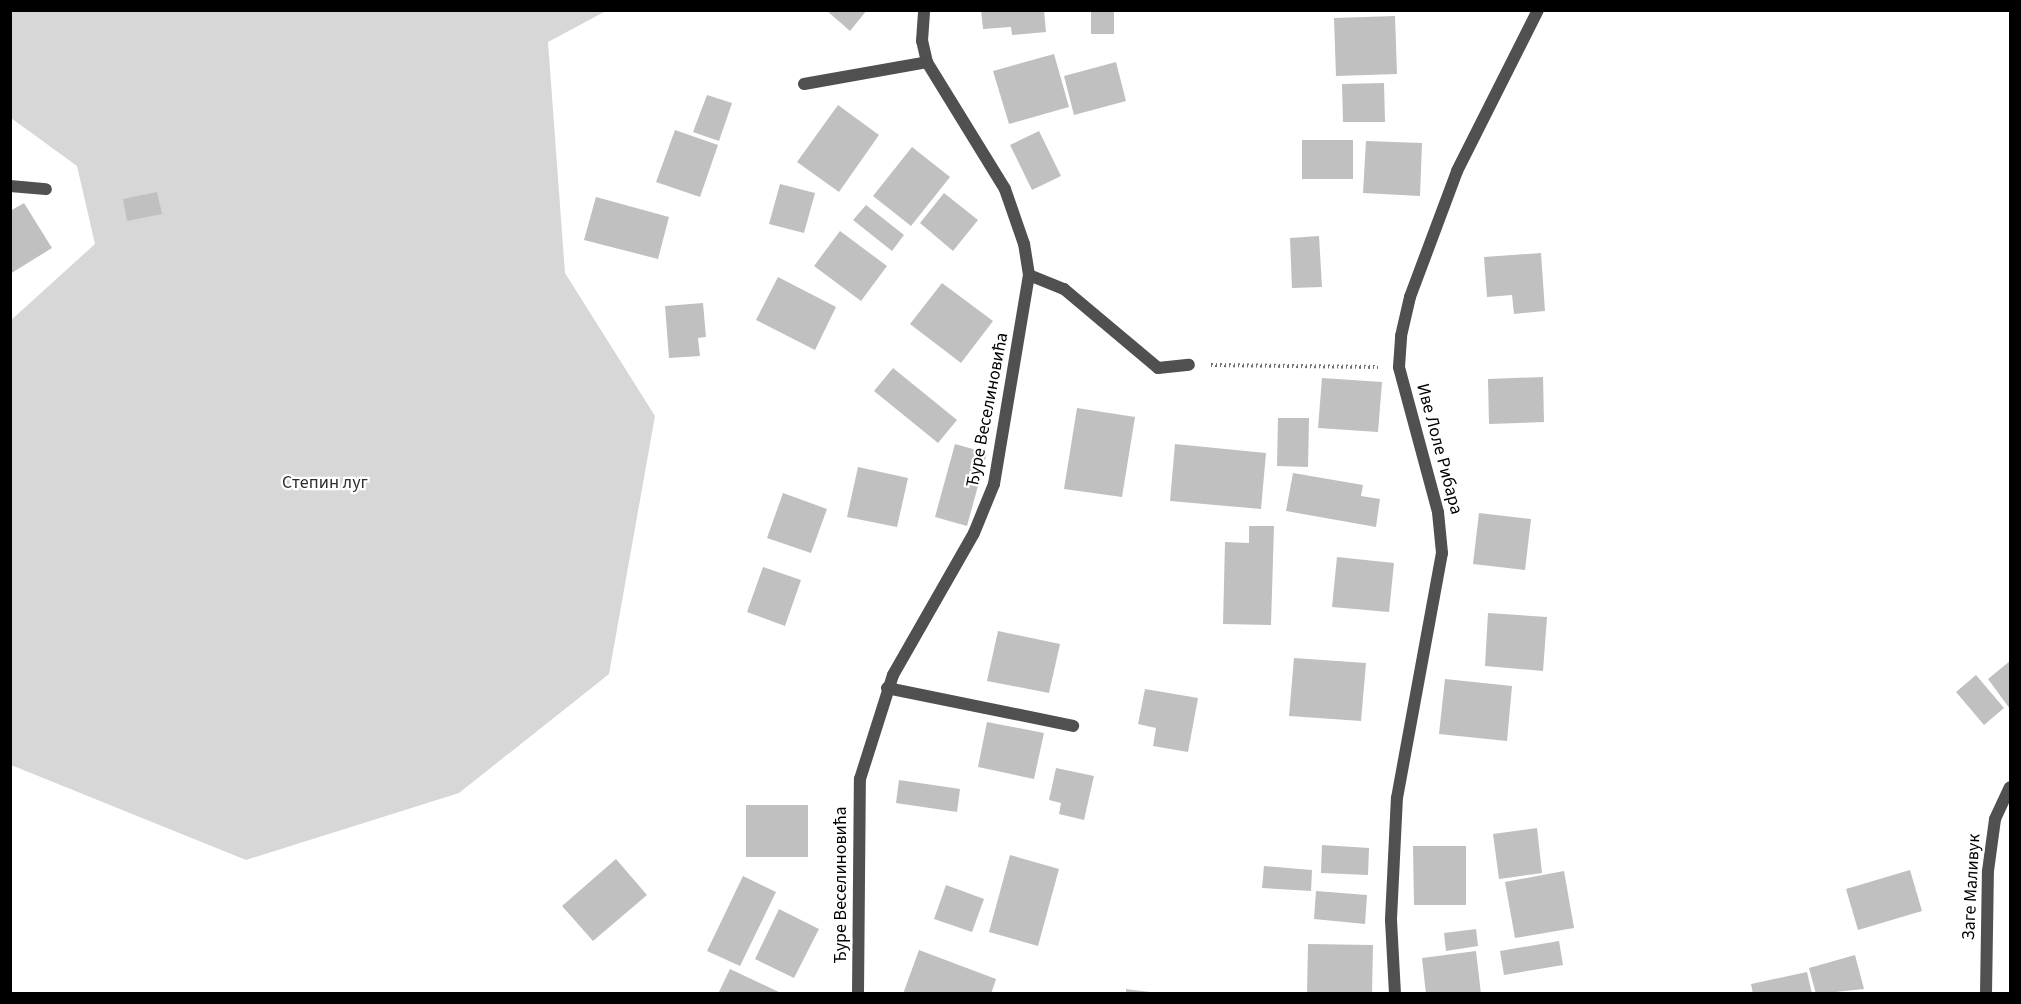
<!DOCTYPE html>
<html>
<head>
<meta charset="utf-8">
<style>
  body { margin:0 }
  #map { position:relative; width:2021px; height:1004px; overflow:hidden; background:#fff; font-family:"Source Sans 3",sans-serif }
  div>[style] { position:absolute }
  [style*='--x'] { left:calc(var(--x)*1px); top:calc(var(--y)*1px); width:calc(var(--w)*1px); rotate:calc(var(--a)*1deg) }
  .green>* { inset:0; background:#d7d7d7 }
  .building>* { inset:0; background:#c0c0c0 }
  .path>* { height:4px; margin-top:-2px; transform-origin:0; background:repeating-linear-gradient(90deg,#727272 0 1.5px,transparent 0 4.5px) }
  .service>* { height:12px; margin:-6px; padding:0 6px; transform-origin:6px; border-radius:6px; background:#505050 }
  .minor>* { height:12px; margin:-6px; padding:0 6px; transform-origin:6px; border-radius:6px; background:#505050 }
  span { translate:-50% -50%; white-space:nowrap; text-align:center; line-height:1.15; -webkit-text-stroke:4.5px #fff; paint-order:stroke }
  .street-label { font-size:18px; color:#000 }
  .park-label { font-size:18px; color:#2e2e2e }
  .frame { position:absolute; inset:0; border:12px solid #000; pointer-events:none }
</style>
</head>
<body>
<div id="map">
  <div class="green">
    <i style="clip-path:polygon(11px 11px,606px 11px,548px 42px,565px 273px,655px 416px,609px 674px,459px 793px,246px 860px,11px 765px,10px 321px,95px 244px,77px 166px,11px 118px)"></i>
  </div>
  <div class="building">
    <i style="clip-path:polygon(826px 10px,867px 10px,850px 31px)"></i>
    <i style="clip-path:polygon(981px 10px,1044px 10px,1046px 32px,1012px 35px,1011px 27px,983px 29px)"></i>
    <i style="clip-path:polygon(1091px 10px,1114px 10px,1114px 34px,1091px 34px)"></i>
    <i style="clip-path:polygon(1395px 16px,1397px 74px,1336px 76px,1334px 18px)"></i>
    <i style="clip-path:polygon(1054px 54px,1069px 107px,1009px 124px,993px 71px)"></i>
    <i style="clip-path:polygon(1116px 62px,1126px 101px,1074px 115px,1064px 76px)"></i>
    <i style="clip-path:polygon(1384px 83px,1385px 122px,1343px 122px,1342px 84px)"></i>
    <i style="clip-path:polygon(707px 95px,732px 103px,719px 141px,693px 132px)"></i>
    <i style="clip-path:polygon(838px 105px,879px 135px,839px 192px,797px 162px)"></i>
    <i style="clip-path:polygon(675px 130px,718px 145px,700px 197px,656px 182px)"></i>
    <i style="clip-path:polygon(1039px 131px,1061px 176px,1032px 190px,1010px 145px)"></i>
    <i style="clip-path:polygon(1302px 140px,1353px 140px,1353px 179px,1302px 179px)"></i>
    <i style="clip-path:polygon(1366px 141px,1422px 143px,1420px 196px,1363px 193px)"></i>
    <i style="clip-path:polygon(912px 147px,950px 177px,911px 226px,873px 196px)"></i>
    <i style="clip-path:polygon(780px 184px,815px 193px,804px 233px,769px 224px)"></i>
    <i style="clip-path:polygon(157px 192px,162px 214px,127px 221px,123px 199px)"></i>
    <i style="clip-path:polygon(944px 193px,978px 220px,953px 251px,920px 223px)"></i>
    <i style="clip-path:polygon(596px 197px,669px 217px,658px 259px,584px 240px)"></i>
    <i style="clip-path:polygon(24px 203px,52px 248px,10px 274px,10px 211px)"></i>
    <i style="clip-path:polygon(866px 205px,904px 235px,892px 251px,853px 220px)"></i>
    <i style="clip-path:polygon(840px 231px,887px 266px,861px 301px,814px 266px)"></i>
    <i style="clip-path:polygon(1319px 236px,1322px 287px,1292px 288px,1290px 238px)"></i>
    <i style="clip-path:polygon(1541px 253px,1545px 311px,1514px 314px,1512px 295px,1487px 297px,1484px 257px)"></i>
    <i style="clip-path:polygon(778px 277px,836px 307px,815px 350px,756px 320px)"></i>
    <i style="clip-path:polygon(942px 283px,993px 321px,961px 363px,910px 324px)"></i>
    <i style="clip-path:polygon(703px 303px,706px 337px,698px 338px,700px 356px,669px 358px,665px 306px)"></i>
    <i style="clip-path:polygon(893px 368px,957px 420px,938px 443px,874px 391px)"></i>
    <i style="clip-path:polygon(1543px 377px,1544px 422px,1489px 424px,1488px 379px)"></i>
    <i style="clip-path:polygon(1322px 378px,1382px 382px,1378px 432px,1318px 428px)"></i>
    <i style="clip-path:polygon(1077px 408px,1135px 417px,1122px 497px,1064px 489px)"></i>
    <i style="clip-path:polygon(1278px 418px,1309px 418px,1308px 467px,1277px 466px)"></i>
    <i style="clip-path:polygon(955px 444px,987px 453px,967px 526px,935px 517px)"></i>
    <i style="clip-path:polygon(1175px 444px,1266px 453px,1261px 509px,1170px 501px)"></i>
    <i style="clip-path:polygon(858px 467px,908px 478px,897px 527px,847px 517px)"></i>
    <i style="clip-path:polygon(1293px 473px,1363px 485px,1361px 496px,1380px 499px,1376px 527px,1286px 511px)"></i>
    <i style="clip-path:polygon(783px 493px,827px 509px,811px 553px,767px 538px)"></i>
    <i style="clip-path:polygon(1479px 513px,1531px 519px,1525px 570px,1473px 564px)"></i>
    <i style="clip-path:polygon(1249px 526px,1274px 526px,1271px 625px,1223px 624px,1225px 542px,1249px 543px)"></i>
    <i style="clip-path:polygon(1337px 557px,1394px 563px,1389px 612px,1332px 607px)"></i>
    <i style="clip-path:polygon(763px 567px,801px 580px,785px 626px,747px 612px)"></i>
    <i style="clip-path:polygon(1488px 613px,1547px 617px,1543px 671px,1485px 666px)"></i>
    <i style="clip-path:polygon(998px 631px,1060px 644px,1049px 693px,987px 681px)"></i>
    <i style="clip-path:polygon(1294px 658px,1366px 663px,1361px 721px,1289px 716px)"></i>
    <i style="clip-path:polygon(2010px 661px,2010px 709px,1988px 679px)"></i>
    <i style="clip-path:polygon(1976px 675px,2004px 708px,1984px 725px,1956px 692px)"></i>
    <i style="clip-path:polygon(1445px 679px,1512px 686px,1507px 741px,1439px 734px)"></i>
    <i style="clip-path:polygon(1145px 689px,1198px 698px,1188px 752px,1153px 746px,1156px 728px,1138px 724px)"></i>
    <i style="clip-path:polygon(987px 722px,1044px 733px,1034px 779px,978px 767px)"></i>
    <i style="clip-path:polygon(1056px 768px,1094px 776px,1084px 820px,1059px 814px,1061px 803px,1049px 800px)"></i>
    <i style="clip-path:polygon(899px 780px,960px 789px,957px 812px,896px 803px)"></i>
    <i style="clip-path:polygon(746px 805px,808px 805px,808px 857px,746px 857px)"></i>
    <i style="clip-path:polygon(1537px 828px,1542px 873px,1499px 879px,1493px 834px)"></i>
    <i style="clip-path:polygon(1322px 845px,1369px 848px,1368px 875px,1321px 873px)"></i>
    <i style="clip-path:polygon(1413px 846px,1466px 846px,1466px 905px,1414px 905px)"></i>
    <i style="clip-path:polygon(1010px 855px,1059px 869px,1038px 946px,989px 932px)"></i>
    <i style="clip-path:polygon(616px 859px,647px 895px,593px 941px,562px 906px)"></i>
    <i style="clip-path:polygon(1264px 866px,1312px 870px,1311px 891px,1262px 888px)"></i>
    <i style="clip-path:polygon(1910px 870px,1922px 911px,1858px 930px,1846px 889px)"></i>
    <i style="clip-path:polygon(1564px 871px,1574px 928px,1515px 938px,1505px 882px)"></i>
    <i style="clip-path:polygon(743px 876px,776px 892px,740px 966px,707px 951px)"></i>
    <i style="clip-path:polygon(946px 885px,984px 899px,972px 932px,934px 919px)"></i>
    <i style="clip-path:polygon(1316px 891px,1367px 895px,1365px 924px,1314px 919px)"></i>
    <i style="clip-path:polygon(779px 909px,819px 929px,794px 978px,755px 959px)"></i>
    <i style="clip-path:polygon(1476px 929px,1478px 946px,1446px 951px,1444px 933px)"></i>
    <i style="clip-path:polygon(1559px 941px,1563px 965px,1504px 975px,1500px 951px)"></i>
    <i style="clip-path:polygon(1308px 944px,1373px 945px,1372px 994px,1307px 994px)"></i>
    <i style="clip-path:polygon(919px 950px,996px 979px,991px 994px,903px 994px)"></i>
    <i style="clip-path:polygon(1476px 951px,1481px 994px,1426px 994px,1422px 958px)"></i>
    <i style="clip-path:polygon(1855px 955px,1864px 989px,1816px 994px,1809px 968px)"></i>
    <i style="clip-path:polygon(730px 969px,783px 994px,718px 994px)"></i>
    <i style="clip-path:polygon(1807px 972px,1812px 994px,1753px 994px,1751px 984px)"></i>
    <i style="clip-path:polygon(1126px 989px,1150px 992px,1150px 994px,1126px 994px)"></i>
  </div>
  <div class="path">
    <i style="--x:1211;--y:365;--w:167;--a:0.7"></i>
  </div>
  <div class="service">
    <i style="--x:804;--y:84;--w:125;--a:-10.1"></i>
    <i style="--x:10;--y:186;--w:36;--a:5"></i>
    <i style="--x:1029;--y:275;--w:38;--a:22"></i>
    <i style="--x:1064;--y:289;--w:123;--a:40"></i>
    <i style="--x:1158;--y:368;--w:31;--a:-6"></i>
    <i style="--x:887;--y:688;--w:190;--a:11.5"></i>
  </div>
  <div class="minor">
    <i style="--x:858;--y:994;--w:215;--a:-89.5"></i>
    <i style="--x:860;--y:779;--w:109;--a:-72.4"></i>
    <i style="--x:893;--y:675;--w:163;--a:-60.3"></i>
    <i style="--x:974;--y:533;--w:53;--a:-67.8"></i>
    <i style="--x:994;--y:484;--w:212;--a:-80.5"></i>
    <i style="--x:1029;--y:275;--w:31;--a:-99"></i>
    <i style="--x:1024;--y:244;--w:58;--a:-109.1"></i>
    <i style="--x:1005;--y:189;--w:149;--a:-121.6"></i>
    <i style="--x:927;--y:62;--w:22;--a:-103"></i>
    <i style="--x:922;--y:41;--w:31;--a:-86"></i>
    <i style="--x:1395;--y:994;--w:75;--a:-93.1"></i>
    <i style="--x:1391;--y:919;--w:121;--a:-87.2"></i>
    <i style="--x:1397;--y:798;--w:249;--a:-79.6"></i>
    <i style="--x:1442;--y:553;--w:41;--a:-95.6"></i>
    <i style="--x:1438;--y:512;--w:150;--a:-105.1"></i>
    <i style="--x:1399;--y:367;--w:31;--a:-86"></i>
    <i style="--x:1401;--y:336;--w:40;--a:-77"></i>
    <i style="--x:1410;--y:297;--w:134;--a:-69.5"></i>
    <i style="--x:1457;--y:171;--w:180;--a:-63.3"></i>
    <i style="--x:1986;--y:994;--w:123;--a:-89.1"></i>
    <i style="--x:1988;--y:871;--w:52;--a:-82.3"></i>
    <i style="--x:1995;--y:819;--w:35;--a:-65"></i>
  </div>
  <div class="street-label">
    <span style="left:988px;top:410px;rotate:-79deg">Ђуре Веселиновића</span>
    <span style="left:1439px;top:449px;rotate:75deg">Иве Лоле Рибара</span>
    <span style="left:841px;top:885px;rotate:-90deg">Ђуре Веселиновића</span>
    <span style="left:1972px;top:887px;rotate:-87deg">Заге Маливук</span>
  </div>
  <div class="park-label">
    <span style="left:325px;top:483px">Степин луг</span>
  </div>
  <div class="frame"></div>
</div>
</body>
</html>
